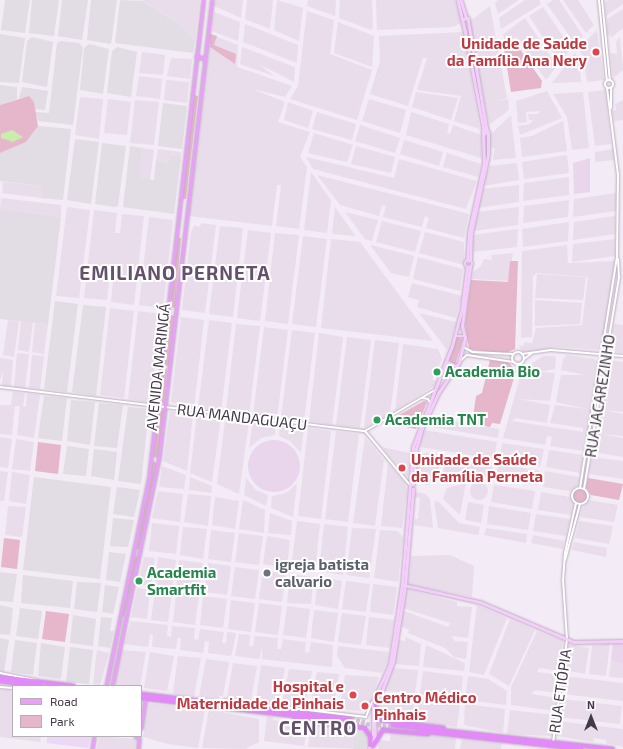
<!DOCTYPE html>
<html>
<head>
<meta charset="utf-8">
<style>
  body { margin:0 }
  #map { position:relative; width:623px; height:749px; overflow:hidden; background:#f3ebf5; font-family:"Exo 2",sans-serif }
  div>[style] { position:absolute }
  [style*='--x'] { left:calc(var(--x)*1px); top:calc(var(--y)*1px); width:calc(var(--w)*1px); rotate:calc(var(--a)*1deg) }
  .residential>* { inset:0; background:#e9ddec }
  .round { border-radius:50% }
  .commercial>* { inset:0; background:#ecd8f5 }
  .industrial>* { inset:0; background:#e2dce5 }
  .education>* { inset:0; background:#e9d6ed }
  .green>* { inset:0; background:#e6b6cb }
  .parking>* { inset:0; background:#e2dfe4 }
  .water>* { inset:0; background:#caedab }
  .trunk-tunnel>* { height:3.5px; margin-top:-1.75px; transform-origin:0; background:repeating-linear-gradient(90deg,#d0c7d3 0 3.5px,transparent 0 5.5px) }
  .roads { filter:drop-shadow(0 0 1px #bcaec0) drop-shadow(0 0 1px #bcaec0) }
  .tertiary>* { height:2px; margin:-1px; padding:0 1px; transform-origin:1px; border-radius:1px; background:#fff }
  .tertiary>.ring { margin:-1px; padding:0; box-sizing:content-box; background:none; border:2px solid #fff; border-radius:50% }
  .secondary>* { height:2.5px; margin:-1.25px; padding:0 1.25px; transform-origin:1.25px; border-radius:1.25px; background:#f6cefc }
  .secondary>.ring { margin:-1.25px; padding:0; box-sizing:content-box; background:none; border:2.5px solid #f6cefc; border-radius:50% }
  .primary>* { height:3px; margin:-1.5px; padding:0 1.5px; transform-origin:1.5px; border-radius:1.5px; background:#eaa0f9 }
  .trunk>* { height:3.5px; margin:-1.75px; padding:0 1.75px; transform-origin:1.75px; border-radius:1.75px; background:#e28af8 }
  .dots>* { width:11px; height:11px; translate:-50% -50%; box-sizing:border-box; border:2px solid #fff; border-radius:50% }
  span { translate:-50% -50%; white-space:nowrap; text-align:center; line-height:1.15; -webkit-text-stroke:4px #fff; paint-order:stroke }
  .health-label { font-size:15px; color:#be3a42; font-weight:700 }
  .right { translate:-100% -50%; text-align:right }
  .left { translate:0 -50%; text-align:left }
  .street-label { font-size:15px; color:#443949 }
  .leisure-label { font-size:15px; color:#27864d; font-weight:700 }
  .worship-label { font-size:15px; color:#5b616d; font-weight:700 }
  .district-label { font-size:19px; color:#64516b; font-weight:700; letter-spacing:1px }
  .legend { position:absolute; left:12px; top:685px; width:130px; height:52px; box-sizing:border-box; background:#fff; border:1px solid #b4b0b6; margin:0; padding:5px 7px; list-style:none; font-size:12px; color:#443949 }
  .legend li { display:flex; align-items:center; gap:8px; height:20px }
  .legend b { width:20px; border:1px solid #b4b0b6 }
  .north { position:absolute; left:571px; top:697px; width:40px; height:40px; -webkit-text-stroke:3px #fff; paint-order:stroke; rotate:0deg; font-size:11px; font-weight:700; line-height:16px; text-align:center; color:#443949 }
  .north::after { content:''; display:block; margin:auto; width:14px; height:18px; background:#443949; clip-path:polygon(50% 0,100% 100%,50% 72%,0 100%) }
</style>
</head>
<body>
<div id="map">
  <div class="residential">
    <i style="clip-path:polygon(141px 0,200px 0,195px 40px,177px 23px)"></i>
    <i style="clip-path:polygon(215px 0,243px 0,241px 18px,214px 6px)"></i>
    <i style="clip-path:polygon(247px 0,273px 0,270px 29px,245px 19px)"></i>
    <i style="clip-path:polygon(277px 0,303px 8px,299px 41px,274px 30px)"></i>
    <i style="clip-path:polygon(308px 0,336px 0,335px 16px,307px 6px)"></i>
    <i style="clip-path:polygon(340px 0,372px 0,373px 28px,371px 30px,339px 18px)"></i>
    <i style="clip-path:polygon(376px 0,455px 0,461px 23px,453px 27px,377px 30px)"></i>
    <i style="clip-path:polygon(498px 0,519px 0,498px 14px,495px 3px)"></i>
    <i style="clip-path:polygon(525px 0,539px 0,541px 4px,501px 29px,499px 18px)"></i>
    <i style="clip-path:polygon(553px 0,559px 0,583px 36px,575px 44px,547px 4px)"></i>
    <i style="clip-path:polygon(563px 0,578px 0,594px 25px,586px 33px)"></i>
    <i style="clip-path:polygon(608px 0,623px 0,623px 4px,606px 16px,605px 2px)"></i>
    <i style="clip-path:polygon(490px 6px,507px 98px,496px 101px,508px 99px,509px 110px,489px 125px,469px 22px)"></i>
    <i style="clip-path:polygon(543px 7px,571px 48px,560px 63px,529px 16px)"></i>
    <i style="clip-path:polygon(623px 9px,623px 28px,612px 37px,607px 34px,607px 19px)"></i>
    <i style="clip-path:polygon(307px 11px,334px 20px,330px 54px,372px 70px,357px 120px,290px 99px,298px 86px)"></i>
    <i style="clip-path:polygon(214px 12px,240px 22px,238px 41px,212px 31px)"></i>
    <i style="clip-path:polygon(525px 18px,557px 66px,546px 80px,516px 37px,505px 44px,503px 34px)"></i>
    <i style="clip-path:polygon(338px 22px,374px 36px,372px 67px,334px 53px)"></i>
    <i style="clip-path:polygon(245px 24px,298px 45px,297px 63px,243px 42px)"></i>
    <i style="clip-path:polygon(597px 30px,604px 80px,587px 82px,584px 59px,588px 55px,584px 57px,578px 49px)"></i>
    <i style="clip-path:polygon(463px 32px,480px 129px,454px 121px,461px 96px,417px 90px,427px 58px,423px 58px,408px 106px,370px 94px,380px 61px,379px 36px)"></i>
    <i style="clip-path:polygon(210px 34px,238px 45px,237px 67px,292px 86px,285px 97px,253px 89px,285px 102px,278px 122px,310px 132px,300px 157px,307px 167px,299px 229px,276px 226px,281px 185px,277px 185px,272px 226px,189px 216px)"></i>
    <i style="clip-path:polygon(620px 37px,623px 70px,613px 78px,610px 53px,617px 54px,616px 42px)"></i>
    <i style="clip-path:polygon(242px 47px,295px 67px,294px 82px,259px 64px,274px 76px,240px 64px)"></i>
    <i style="clip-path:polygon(142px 52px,165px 55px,163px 75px,139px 73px)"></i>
    <i style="clip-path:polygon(575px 53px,579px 60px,581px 82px,552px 83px)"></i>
    <i style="clip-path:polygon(171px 58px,192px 59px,190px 79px,167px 76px)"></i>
    <i style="clip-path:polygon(139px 76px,162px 79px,160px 99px,136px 96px)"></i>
    <i style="clip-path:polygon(166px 80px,189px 82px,187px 103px,164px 100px)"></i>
    <i style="clip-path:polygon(605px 90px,611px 144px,595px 146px,588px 92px)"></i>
    <i style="clip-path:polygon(547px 91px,562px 118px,520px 135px,518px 126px,530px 124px,533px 120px,529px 120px,528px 114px,538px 114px,540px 111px,526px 112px,527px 122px,518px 123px,516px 101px)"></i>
    <i style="clip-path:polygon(416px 92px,458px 98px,451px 120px,412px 107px)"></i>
    <i style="clip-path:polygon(583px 92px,589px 148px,572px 150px,567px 117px,553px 94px)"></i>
    <i style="clip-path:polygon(80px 97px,103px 99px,99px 139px,75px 135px)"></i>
    <i style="clip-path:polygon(108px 99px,131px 102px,127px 135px,104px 133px)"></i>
    <i style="clip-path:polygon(369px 99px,406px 110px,400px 133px,362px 121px)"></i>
    <i style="clip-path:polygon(135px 100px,159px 102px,154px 145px,130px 143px)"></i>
    <i style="clip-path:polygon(623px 100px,623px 120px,614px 121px,612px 111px,616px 110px,615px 104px)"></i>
    <i style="clip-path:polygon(288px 102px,313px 111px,308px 128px,284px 120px)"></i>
    <i style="clip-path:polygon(317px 112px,356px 124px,352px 140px,312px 129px)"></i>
    <i style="clip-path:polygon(411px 112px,449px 124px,447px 132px,450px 134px,453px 125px,481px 135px,481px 158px,406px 135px)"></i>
    <i style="clip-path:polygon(511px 115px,516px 158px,493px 160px,495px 148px,491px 148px,490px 135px)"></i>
    <i style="clip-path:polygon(563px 121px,567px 151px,522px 157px,520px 138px,532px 136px)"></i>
    <i style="clip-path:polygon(360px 125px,400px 138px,395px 153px,355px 141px)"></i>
    <i style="clip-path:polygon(314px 133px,353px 145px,347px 162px,308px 153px)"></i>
    <i style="clip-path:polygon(404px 140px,443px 152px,439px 166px,400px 154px)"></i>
    <i style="clip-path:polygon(356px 146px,395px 157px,391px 173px,351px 164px)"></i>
    <i style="clip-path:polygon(142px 148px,154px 150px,150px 180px,138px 178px)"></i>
    <i style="clip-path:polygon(158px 149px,181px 152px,181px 157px,169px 155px,168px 163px,156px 161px)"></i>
    <i style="clip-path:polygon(613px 149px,614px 160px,595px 162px,595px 152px)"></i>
    <i style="clip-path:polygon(447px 153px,481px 164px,478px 177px,443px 167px)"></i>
    <i style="clip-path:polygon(567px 155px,569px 173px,524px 179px,522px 162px)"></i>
    <i style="clip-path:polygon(306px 157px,394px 178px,399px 159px,477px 181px,466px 209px,313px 169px)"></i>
    <i style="clip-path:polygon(517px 163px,519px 180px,483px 186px,489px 166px)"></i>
    <i style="clip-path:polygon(311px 172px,331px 200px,327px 233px,304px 230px)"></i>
    <i style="clip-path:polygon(317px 175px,469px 214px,464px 238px,426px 228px,429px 218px,425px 216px,422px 227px,383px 217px,386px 206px,382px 205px,379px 216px,340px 205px)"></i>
    <i style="clip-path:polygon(569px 177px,569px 195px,523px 201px,524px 183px)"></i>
    <i style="clip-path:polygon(3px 182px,42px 186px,41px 198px,2px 193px)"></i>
    <i style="clip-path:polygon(519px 185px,519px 202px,478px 208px,482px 189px)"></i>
    <i style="clip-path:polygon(616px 193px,616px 211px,573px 217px,574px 199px)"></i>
    <i style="clip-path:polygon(1px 198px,61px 205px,61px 217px,0 209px)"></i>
    <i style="clip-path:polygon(569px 200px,568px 217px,523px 223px,524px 206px)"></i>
    <i style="clip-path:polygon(67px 207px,90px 210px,79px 298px,56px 296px)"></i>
    <i style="clip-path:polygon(335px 207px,355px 235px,355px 236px,332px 234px)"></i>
    <i style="clip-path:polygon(519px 207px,518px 225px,474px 231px,477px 212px)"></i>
    <i style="clip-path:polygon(94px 210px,117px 213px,115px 233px,120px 233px,122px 214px,144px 216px,134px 305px,111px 302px,113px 282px,109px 282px,107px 300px,84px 298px)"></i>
    <i style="clip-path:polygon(345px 212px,378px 220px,372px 241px,365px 239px)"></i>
    <i style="clip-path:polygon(615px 216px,615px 234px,573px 240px,574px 222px)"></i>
    <i style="clip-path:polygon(149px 217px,173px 220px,163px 308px,139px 305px)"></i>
    <i style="clip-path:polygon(382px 221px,421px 231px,415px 252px,376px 242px)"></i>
    <i style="clip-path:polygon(569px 222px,568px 241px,523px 247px,522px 229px)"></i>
    <i style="clip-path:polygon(202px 223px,216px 225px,205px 313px,182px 310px,191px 233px,194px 225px,199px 227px)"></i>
    <i style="clip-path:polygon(220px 226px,243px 228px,233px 317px,209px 314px)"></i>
    <i style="clip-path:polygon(518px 229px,517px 247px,472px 252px,473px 235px)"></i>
    <i style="clip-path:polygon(248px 230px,271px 233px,260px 321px,237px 318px)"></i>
    <i style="clip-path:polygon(425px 232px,464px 242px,464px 265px,419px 253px)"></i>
    <i style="clip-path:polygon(275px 233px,299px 235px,288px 324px,265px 321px)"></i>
    <i style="clip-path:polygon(303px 236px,327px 239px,316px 327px,292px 324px)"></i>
    <i style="clip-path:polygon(331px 239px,360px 242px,433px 341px,321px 328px)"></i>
    <i style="clip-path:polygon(615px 239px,615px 256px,572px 262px,573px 244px)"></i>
    <i style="clip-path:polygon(370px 245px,414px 256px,409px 277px,391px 273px)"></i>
    <i style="clip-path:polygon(567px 245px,568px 263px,615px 261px,601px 350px,556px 347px,523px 353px,519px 346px,524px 345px,524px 342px,532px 343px,536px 328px,582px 325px,588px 277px,537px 273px,533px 276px,532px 337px,521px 338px,522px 251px)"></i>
    <i style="clip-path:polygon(513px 253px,508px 281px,472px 279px,473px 272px,480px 267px,484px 259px,492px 260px,491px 255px)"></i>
    <i style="clip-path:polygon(418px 257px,463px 269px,460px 291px,413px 279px)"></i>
    <i style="clip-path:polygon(537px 274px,586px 277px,583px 300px,535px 298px)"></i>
    <i style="clip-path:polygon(412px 283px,462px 296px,456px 318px,417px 307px,419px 300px,408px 297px)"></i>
    <i style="clip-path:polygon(535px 300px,582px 303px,580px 324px,535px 326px)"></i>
    <i style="clip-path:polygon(110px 308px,134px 311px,124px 398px,100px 395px)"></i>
    <i style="clip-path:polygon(138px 311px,162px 314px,150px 403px,128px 399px)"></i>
    <i style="clip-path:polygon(419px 313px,456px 322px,447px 350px)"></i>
    <i style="clip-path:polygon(181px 317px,204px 320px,194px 408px,171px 402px)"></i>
    <i style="clip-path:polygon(8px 320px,19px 321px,14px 357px,3px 355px)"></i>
    <i style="clip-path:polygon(209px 320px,232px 323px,221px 411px,198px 408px)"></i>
    <i style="clip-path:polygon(21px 321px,33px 322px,29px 352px,18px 350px)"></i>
    <i style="clip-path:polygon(35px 323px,48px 324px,44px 354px,32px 352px)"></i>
    <i style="clip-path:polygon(236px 324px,260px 326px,249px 415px,226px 411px)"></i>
    <i style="clip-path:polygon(614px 324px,623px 325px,623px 353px,609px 351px)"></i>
    <i style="clip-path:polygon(264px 327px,288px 330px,277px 418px,253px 415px)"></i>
    <i style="clip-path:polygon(292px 330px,315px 333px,304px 421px,281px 418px)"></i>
    <i style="clip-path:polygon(319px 333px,343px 337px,332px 425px,309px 421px)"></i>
    <i style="clip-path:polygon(347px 337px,371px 340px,360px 428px,336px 425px)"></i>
    <i style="clip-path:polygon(375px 340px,399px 343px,390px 414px,364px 428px)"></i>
    <i style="clip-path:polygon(403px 344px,438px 349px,442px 359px,432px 380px,437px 381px,434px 386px,395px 411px)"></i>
    <i style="clip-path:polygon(17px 353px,29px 354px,25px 388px,14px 387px)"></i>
    <i style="clip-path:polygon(32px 355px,44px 356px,40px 389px,29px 388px)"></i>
    <i style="clip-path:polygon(567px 355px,595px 359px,599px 362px,584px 451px,550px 446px,552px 437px,547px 436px,545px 445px,503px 438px,522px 370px,543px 356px,555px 356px,556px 359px,555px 369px,539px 372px,555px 373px,550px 401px,519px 399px,550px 405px,547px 423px,515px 418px,512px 421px,583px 432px,583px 428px,550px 423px,555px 405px,587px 409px,556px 402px,561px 375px,585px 375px,561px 370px,563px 359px)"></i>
    <i style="clip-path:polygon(0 358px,13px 360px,11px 386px,2px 385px,3px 371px,0 380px)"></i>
    <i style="clip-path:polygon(608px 360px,623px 362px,623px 412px,604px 410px,623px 414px,623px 436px,601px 434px,623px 438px,623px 457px,593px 452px)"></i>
    <i style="clip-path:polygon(13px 392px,25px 393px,23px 406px,26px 407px,27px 393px,40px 395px,34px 438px,17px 435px,20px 406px,15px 406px,12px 435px,0 434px,0 405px,11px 405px)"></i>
    <i style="clip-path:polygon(170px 411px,193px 414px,187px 471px,163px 461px)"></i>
    <i style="clip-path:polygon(197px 414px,221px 417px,212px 482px,190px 473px)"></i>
    <i style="clip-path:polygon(428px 417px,499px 429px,498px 438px,426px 426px)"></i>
    <i style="clip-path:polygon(235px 419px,249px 421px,239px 494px,217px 484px,225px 421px)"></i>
    <i style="clip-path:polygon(253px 421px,275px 424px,275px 435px,261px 438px,249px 448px)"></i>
    <i style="clip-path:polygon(280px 424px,304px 427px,301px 453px,290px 441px,279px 436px)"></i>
    <i style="clip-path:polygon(308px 428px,331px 431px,321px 519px,298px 516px)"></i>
    <i style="clip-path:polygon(424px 430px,497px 442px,494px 459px,420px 447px)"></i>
    <i style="clip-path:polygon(336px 431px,359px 434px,348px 522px,325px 519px)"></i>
    <i style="clip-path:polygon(0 437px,12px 439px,8px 468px,0 467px)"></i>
    <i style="clip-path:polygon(365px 437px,384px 460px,375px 526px,353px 523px)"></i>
    <i style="clip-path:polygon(16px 439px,34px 442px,30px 471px,12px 469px)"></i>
    <i style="clip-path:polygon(502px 443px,544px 449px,540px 467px,499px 460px)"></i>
    <i style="clip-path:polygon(382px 447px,410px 453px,408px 476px,406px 476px)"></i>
    <i style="clip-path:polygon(549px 450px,583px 455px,580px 473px,546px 467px)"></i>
    <i style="clip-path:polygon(427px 453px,441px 455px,437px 481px,428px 485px,417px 482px,416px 472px,418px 454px)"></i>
    <i style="clip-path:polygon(445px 455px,493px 463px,490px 478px,473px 475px,443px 483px)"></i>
    <i style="clip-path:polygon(592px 457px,623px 461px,623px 479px,589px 474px)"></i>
    <i style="clip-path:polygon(388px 463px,405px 483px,407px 491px,402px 528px,381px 526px)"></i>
    <i style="clip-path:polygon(498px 464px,540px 471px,537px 485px,496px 479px)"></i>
    <i style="clip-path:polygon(162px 466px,186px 475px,184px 489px,159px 487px)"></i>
    <i style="clip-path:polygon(0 471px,8px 472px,4px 501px,0 501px)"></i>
    <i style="clip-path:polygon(545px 471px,579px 477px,578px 485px,570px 491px,543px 487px)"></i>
    <i style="clip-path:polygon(12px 472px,30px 475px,26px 504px,9px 501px)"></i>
    <i style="clip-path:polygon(190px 477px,212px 486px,211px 493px,189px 490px)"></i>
    <i style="clip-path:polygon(246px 478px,256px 490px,268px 495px,266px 506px,244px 495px)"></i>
    <i class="round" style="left:470px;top:482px;width:18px;height:18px"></i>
    <i style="clip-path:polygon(297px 483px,293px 517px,271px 508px,272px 496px,286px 493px)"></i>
    <i style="clip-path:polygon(466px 483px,460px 514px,459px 514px,443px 499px,447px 488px)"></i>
    <i style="clip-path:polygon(494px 485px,535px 491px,532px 509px,491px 502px)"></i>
    <i style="clip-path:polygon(158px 491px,183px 494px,180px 522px,152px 518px)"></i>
    <i style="clip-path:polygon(415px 492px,426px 494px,430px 499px,433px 528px,414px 525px,415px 519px,418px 519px,420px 498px,415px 497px)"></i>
    <i style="clip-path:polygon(541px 492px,570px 497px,574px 504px,571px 515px,538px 510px)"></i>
    <i style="clip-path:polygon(188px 494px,211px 496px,208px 526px,184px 522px)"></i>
    <i style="clip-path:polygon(215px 497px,239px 501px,235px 529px,212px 525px)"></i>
    <i style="clip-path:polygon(243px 500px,265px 510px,264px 533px,239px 529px)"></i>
    <i style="clip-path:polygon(589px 500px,618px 505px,614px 522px,580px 517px,582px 508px)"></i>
    <i style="clip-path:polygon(434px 501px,439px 502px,459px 523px,480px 527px,478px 535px,438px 528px)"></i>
    <i style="clip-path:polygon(468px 502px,484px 505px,481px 523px,465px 520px)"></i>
    <i style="clip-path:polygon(8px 506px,26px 507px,22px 537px,5px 535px)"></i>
    <i style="clip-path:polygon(489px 506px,531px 513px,528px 530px,487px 524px)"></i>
    <i style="clip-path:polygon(270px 513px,292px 521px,291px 535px,268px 533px)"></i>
    <i style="clip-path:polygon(536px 514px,570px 519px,566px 536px,533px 531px)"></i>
    <i style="clip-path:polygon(297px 521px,320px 524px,315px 571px,291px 568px)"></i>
    <i style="clip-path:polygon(579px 521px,613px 526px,609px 544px,575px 538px)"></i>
    <i style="clip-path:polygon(152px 523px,179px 526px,176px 554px,149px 551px)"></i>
    <i style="clip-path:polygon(324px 524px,348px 527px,343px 575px,319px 571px)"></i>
    <i style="clip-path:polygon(183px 527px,207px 529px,203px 559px,180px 555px)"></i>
    <i style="clip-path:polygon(352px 528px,376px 529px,369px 578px,346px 575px)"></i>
    <i style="clip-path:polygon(486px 528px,527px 534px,526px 543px,484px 535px)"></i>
    <i style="clip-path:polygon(211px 530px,235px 533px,231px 562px,208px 559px)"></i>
    <i style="clip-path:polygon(380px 530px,397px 531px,403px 537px,398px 582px,374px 578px)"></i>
    <i style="clip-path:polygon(239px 533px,263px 536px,259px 565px,235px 562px)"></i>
    <i style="clip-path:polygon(533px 535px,564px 541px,563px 549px,531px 543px)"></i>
    <i style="clip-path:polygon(267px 536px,290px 540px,287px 568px,263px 564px)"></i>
    <i style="clip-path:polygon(574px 542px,607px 548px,606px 557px,572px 550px)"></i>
    <i style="clip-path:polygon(450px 555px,474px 566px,472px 597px,408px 584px,411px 556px)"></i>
    <i style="clip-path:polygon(144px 557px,155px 558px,151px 586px,138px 585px)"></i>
    <i style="clip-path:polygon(158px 557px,176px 560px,172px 588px,155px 586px)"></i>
    <i style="clip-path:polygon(179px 560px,203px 563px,199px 592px,176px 589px)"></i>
    <i style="clip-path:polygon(208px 563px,231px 566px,227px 595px,204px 592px)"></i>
    <i style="clip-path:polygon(235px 567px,259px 570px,255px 599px,231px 596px)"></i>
    <i style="clip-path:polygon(263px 570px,286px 574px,282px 602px,259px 599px)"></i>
    <i style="clip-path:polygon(290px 574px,314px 577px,311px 604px,287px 603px)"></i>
    <i style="clip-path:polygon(318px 577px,342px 581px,338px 609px,315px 605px)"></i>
    <i style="clip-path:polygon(346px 581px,370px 584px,366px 612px,342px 609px)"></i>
    <i style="clip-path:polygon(373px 584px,397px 587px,393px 615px,370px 612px)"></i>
    <i style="clip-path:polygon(137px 588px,150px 590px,147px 619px,131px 617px)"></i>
    <i style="clip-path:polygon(407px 589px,457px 602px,457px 606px,472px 607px,468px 638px,451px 636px,455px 641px,468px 642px,466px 659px,454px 657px,445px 648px,408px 633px,409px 630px,399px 625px,404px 611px,448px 627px,450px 623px,403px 608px)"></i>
    <i style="clip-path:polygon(155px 590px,172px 592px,168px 622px,151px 620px)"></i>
    <i style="clip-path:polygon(176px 593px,199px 595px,195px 625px,173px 622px)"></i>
    <i style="clip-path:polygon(203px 596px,227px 599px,223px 628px,200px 625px)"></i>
    <i style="clip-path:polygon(231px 600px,255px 603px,251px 632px,228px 629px)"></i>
    <i style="clip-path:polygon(259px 603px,282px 606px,278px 635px,255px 632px)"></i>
    <i style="clip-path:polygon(477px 605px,507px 618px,484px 675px,469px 672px)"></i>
    <i style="clip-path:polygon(287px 606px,310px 609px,306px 638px,283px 635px)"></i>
    <i style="clip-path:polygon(314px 610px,338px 613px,334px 642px,311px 638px)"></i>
    <i style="clip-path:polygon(342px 613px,366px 616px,361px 645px,338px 642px)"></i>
    <i style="clip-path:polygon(369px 617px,394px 620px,390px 648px,366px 645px)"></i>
    <i style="clip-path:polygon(510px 619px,535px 630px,509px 686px,489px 674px)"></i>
    <i style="clip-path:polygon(131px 621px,168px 625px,167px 636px,171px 637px,172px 626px,195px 628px,194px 639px,198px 640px,200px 629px,224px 632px,222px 643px,226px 643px,227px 632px,236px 633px,234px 644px,231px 656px,208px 653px,209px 642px,205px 641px,203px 653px,180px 650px,181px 638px,178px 638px,176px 649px,152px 647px,153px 635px,150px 634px,148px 647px,124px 644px)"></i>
    <i style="clip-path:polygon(537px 631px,563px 641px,560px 671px,539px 668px,537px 672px,560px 675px,557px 693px,535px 690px,531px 694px,557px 698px,555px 711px,511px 705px,511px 687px)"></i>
    <i style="clip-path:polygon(239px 634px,250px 635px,249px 646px,253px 646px,255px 636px,278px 638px,277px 649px,281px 649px,283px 639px,306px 642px,305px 652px,309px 653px,311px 642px,333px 645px,332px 667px,262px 659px,262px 647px,259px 659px,235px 656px)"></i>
    <i style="clip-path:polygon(405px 637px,421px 644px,419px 666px,395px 664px,398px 640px,405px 641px)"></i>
    <i style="clip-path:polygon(610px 643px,606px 676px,589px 674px,592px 646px)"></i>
    <i style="clip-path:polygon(568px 644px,589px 648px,585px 674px,565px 670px)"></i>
    <i style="clip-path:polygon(613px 644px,623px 644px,623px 678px,609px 677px)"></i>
    <i style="clip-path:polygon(426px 645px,465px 663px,464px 671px,423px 667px)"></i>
    <i style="clip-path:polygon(338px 646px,389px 652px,388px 662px,382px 673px,345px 668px,337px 656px)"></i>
    <i style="clip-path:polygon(97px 650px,109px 653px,100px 685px,93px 684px)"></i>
    <i style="clip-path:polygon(121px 650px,146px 652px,140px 686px,114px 685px)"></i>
    <i style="clip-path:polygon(150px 652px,174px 656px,167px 691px,144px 688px)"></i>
    <i style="clip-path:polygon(178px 656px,201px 658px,194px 697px,175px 695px,173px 692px)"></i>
    <i style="clip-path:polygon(206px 659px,229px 662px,223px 696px,219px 696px,219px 700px,199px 697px)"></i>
    <i style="clip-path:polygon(233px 663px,257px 666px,251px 700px,227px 698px)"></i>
    <i style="clip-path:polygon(261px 665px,285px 668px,278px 704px,256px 701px)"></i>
    <i style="clip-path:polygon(393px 668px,418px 670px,415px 693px,384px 691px)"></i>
    <i style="clip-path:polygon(289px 669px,312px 671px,305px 706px,282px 704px)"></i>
    <i style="clip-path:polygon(423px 671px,463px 676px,461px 699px,420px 694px)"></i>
    <i style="clip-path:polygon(317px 672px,339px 674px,333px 710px,315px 708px,316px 700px,312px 698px)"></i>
    <i style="clip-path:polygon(345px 675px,379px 677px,369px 712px,339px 709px)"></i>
    <i style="clip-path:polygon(468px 676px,488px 679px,507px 691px,506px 705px,465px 700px)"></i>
    <i style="clip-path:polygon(565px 676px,623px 683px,623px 701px,563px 694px)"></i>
    <i style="clip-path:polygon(0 689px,13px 690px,13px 736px,41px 736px,40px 742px,0 737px)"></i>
    <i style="clip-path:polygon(381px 696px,415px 699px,412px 721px,377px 716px)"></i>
    <i style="clip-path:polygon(419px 699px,460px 703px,457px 727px,417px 722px)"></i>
    <i style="clip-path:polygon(561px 699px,622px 706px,620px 724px,559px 717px)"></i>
    <i style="clip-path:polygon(147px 703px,205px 709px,198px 748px,168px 744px,143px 737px)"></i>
    <i style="clip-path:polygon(465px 704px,505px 709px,503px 733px,464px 725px)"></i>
    <i style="clip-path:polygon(209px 710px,259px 719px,259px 742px,245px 749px,202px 748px)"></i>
    <i style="clip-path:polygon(510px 710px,554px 715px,552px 736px,507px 734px)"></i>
    <i style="clip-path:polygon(267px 716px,273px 717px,273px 720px,307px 725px,304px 746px,264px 741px)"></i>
    <i style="clip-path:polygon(557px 721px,623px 729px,623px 747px,606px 743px,606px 740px,594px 738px,593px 742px,557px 736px)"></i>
    <i style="clip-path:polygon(311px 724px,365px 732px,369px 737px,366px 749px,308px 747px)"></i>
    <i style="clip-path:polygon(391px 731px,456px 738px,455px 749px,378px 749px,378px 740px,390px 741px)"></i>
    <i style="clip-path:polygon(99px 736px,136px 739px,135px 749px,97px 749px)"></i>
    <i style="clip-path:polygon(462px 739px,502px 743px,501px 749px,460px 749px)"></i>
  </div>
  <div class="commercial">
    <i style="clip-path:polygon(47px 736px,91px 736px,88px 748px,47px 743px)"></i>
  </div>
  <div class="industrial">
    <i style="clip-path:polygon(5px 0,30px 0,25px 33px,1px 30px)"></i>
    <i style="clip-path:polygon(32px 0,59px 0,54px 36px,29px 33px)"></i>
    <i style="clip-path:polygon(62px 0,88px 0,82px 40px,58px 36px)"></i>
    <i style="clip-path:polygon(91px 0,117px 0,111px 44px,87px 40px)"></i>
    <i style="clip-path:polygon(120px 0,142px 1px,177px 23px,195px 40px,193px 53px,115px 43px)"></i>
    <i style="clip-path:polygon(0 34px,25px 38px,19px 83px,0 82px)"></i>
    <i style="clip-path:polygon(32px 37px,53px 42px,47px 87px,22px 82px,27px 41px)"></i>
    <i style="clip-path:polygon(60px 41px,79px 43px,83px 47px,73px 125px,38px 121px,35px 112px,49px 113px,57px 43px)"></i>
    <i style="clip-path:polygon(89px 44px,109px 49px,103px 94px,80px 90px,84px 48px)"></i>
    <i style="clip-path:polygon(117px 47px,137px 52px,131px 97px,107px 93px,112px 51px)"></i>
    <i style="clip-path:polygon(0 85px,17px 87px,17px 99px,0 105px)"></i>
    <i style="clip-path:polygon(22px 87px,48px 91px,45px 110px,35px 109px,34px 102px,19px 98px)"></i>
    <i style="clip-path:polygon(163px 103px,187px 106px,182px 149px,158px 146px)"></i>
    <i style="clip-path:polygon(38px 126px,71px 129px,63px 200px,41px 198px,42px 186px,0 181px,0 153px,26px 142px)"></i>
    <i style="clip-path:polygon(75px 139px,99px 142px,91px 204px,67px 200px)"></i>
    <i style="clip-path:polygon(102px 143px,126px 146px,118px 206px,115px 207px,95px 204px)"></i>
    <i style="clip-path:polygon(130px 146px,142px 148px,139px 178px,154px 180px,156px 161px,168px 163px,169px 155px,181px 157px,174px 214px,123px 207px)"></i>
    <i style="clip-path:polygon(0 209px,61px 217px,48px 324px,0 319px)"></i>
    <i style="clip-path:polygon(55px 301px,78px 304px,67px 392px,44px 389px)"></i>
    <i style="clip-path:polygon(83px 305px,106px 307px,96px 396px,72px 392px)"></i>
    <i style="clip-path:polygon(44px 396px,67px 398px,62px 441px,38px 438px)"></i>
    <i style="clip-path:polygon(71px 400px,95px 402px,90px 445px,67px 441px)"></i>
    <i style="clip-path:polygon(99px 403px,123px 405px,117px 448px,94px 446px)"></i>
    <i style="clip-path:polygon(128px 407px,149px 409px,141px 484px,118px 481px)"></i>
    <i style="clip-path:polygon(67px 446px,89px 449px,86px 476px,63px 474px)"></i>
    <i style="clip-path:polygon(94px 449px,117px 452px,114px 480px,91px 476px)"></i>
    <i style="clip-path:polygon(34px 477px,111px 487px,100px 579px,23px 570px)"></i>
    <i style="clip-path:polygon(117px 487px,140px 490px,134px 517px,113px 514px)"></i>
    <i style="clip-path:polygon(113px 518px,134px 520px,128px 547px,110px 546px)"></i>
    <i style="clip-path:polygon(109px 552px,126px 554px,120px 582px,106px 580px)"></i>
    <i style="clip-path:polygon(0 572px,17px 574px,13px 602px,0 601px)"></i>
    <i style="clip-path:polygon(23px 575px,73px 581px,70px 608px,21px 603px)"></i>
    <i style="clip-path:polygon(77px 582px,101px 583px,97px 612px,74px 609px)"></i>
    <i style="clip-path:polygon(105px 585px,119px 587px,113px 614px,102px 612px)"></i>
    <i style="clip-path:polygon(0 605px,13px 608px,10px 635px,0 634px)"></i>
    <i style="clip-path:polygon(20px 608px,42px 611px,38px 639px,16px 636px)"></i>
    <i style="clip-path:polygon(73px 615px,96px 619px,93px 646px,70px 643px)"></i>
    <i style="clip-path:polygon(101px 617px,112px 618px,110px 631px,114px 631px,110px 648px,98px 646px)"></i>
    <i style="clip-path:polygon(0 638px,9px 640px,4px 672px,0 671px)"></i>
    <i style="clip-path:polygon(15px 640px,37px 643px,33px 675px,11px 672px)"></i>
    <i style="clip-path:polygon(41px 643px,65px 647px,61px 679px,38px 676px)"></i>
    <i style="clip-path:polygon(70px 647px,93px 650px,89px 684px,66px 682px)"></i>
  </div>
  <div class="education">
    <i style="clip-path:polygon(590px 158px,590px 192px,574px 194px,573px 163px)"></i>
    <i class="round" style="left:248px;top:440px;width:52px;height:52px"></i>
    <i style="clip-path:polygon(613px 644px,623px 644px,623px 664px,611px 660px)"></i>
  </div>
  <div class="green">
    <i style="clip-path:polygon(210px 34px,217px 36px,214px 45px,236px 54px,235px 64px,210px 47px)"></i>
    <i style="clip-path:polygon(515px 42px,542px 81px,541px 88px,511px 92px,504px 49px)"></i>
    <i style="clip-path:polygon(193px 95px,198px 96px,186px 199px,181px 199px)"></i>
    <i style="clip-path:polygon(29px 96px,34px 102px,38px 126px,26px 142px,0 153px,0 105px)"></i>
    <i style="clip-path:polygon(176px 238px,181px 238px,175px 308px,171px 307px)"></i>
    <i style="clip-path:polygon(510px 261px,518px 261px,515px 349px,504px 354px,469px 349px,465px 324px,471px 280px,508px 282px)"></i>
    <i style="clip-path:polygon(170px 315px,174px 316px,169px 366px,164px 366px)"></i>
    <i style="clip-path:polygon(456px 337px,463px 339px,455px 365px,449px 360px)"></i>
    <i style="clip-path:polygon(490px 360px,508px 362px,516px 371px,500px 424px,492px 423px,490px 427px,472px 424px,476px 396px,482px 393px)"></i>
    <i style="clip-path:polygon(167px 368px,164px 403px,159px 403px,164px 370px)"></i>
    <i style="clip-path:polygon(424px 401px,427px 402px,416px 429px,385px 423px)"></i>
    <i style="clip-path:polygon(159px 410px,164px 410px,158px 458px,153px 457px)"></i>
    <i style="clip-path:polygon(38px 442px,61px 445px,58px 474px,35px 471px)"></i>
    <i style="clip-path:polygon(153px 461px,157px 463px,140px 549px,136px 549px)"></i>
    <i style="clip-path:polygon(588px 478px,623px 484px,619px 500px,591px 495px,586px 487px)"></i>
    <i class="round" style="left:573px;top:489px;width:14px;height:14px"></i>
    <i style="clip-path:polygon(4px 538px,20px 540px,17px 569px,1px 567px)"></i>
    <i style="clip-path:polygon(134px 556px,139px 557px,124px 617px,121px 617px)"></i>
    <i style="clip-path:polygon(46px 611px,69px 614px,65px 642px,42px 639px)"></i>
  </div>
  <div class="parking">
    <i style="clip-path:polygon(336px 729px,367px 733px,365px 749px,353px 749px,354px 738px,336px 736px)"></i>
  </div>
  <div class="water">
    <i style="clip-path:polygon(12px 130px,23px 137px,13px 142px,1px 138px,1px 134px)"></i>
  </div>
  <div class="trunk-tunnel">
    <i style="--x:351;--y:719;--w:15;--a:11"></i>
    <i style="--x:350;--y:722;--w:42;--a:6.8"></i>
  </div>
  <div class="roads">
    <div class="tertiary">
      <i style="--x:599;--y:0;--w:81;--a:84.4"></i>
      <i style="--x:602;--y:0;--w:81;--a:84.4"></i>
      <i class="ring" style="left:605px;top:80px;width:6px;height:6px"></i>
      <i style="--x:611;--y:108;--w:21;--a:-90"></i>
      <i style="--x:463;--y:347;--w:11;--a:27"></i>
      <i style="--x:473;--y:352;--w:39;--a:3"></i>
      <i class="ring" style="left:512px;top:352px;width:10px;height:10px"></i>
      <i style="--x:522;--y:354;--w:29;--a:-8"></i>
      <i style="--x:551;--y:350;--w:72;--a:4.8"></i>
      <i style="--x:524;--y:359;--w:10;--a:-37"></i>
      <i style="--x:460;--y:361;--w:9;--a:-41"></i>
      <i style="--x:467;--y:355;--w:47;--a:8.7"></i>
      <i style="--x:0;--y:387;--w:368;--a:6.9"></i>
      <i style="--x:423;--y:398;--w:5;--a:11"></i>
      <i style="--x:428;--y:399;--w:4;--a:63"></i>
      <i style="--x:365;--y:431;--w:81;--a:-30.4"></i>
      <i style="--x:365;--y:431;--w:70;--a:50.2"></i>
      <i class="ring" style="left:572px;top:488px;width:14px;height:14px"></i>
      <i style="--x:580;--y:488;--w:235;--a:-80.9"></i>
      <i style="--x:617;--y:256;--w:81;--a:-89.3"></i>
      <i style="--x:618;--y:175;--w:88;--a:-97.2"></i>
      <i style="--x:584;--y:489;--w:214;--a:-80.6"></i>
      <i style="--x:619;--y:278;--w:19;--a:-93"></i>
      <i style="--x:565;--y:560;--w:58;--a:-75"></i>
      <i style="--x:0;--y:673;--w:36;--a:11"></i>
      <i style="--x:0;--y:687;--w:13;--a:4"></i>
      <i style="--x:222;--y:703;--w:4;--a:-45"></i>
      <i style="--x:225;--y:700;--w:142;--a:6.9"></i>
      <i style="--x:366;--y:717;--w:16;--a:-68"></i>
      <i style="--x:553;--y:743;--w:105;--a:-82.3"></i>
      <i style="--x:567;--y:639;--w:58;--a:-93.9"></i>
      <i style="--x:563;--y:581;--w:28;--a:-86"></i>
      <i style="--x:565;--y:553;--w:51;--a:-77.6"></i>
    </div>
    <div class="secondary">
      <i style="--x:458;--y:0;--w:31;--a:77"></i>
      <i style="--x:461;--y:0;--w:17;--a:73"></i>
      <i style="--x:463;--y:19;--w:5;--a:-11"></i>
      <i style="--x:468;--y:18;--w:114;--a:80.4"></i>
      <i style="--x:465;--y:30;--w:102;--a:79.2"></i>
      <i class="ring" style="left:465.5px;top:260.5px;width:4.5px;height:4.5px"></i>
      <i style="--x:467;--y:261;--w:29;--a:-86"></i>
      <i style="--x:469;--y:232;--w:71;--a:-77.7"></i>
      <i style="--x:484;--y:163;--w:32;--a:-92"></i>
      <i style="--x:483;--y:131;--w:4;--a:-34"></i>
      <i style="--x:486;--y:129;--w:4;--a:56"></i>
      <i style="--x:488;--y:132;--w:4;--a:146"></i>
      <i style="--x:470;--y:261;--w:28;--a:-88"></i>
      <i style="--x:471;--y:233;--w:80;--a:-77.7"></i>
      <i style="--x:488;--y:155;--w:22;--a:-90"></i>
      <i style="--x:455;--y:336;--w:9;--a:0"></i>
      <i style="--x:447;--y:362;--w:12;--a:24"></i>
      <i style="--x:413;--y:485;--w:36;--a:-85"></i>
      <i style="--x:416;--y:449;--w:22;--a:-74"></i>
      <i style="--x:422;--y:428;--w:40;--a:-65"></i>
      <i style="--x:439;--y:392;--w:36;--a:-56"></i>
      <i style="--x:459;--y:362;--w:25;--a:-76"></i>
      <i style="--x:465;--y:338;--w:12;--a:-104"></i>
      <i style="--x:462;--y:326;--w:60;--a:-82.3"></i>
      <i style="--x:404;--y:585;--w:78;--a:12.6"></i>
      <i style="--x:480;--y:602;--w:102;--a:23.1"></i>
      <i style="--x:574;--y:642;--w:49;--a:-1.2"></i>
      <i style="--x:375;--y:741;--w:30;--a:-92"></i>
      <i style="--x:374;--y:711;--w:53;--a:-68.8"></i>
      <i style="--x:393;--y:662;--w:78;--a:-81.1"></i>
      <i style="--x:405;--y:585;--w:96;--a:-85.2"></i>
      <i style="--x:369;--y:749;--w:15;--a:-74"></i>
      <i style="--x:373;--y:735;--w:34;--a:-90"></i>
      <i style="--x:373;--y:701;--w:41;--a:-65.3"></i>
      <i style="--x:390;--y:664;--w:80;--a:-81.4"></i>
      <i style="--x:402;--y:585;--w:138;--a:-85.4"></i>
      <i style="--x:413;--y:447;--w:108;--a:-68.9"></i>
      <i style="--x:452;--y:346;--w:39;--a:-75"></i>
      <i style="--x:462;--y:308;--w:41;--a:-83"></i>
    </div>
    <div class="primary">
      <i style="--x:196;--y:56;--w:9;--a:18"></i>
      <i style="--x:106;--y:686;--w:214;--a:-78.4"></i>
      <i style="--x:149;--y:476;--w:479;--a:-83.5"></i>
      <i style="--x:112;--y:686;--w:234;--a:-78.4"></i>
      <i style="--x:159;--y:457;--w:460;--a:-83.4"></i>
      <i style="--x:141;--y:728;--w:30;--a:-82"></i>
      <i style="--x:135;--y:736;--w:4;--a:27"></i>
      <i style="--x:139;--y:738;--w:11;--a:95"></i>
      <i style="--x:92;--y:749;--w:13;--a:-81"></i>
    </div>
    <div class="trunk">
      <i style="--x:0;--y:677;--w:74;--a:7"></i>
      <i style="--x:0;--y:681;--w:41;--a:7"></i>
      <i style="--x:141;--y:694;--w:211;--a:6.8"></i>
      <i style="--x:141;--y:698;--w:210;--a:6.6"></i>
      <i style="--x:376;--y:701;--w:15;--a:90"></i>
      <i style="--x:376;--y:716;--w:6;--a:45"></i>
      <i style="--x:380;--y:720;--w:64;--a:7.2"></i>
      <i style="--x:295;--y:718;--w:16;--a:15"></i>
      <i style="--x:310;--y:722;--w:55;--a:6.2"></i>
      <i style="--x:365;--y:728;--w:11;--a:56"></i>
      <i style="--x:371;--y:737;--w:8;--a:90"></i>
      <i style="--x:393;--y:725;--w:221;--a:6.2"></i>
      <i style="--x:419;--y:731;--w:163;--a:6.3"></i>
      <i style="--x:373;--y:746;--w:19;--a:-58"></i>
      <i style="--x:383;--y:730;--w:45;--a:5.1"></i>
    </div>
  </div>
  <div class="dots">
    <i style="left:596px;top:52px;background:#e0444e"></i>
    <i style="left:437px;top:372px;background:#2e9e5b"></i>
    <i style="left:377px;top:420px;background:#2e9e5b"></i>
    <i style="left:402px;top:468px;background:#e0444e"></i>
    <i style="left:267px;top:573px;background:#6b7280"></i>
    <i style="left:139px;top:581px;background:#2e9e5b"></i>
    <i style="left:353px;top:695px;background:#e0444e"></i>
    <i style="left:365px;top:706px;background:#e0444e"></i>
  </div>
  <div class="health-label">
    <span class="right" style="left:587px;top:52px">Unidade de Saúde<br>da Família Ana Nery</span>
    <span class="left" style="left:411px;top:468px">Unidade de Saúde<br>da Família Perneta</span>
    <span class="right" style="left:344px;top:695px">Hospital e<br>Maternidade de Pinhais</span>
    <span class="left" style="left:374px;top:706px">Centro Médico<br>Pinhais</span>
  </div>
  <div class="street-label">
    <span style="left:158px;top:367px;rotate:-84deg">AVENIDA MARINGÁ</span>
    <span style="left:600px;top:396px;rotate:-81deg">RUA JACAREZINHO</span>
    <span style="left:242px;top:417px;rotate:7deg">RUA MANDAGUAÇU</span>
    <span style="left:560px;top:691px;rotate:-82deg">RUA ETIÓPIA</span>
  </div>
  <div class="leisure-label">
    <span class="left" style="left:445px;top:372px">Academia Bio</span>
    <span class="left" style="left:385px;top:420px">Academia TNT</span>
    <span class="left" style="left:147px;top:581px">Academia<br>Smartfit</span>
  </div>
  <div class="worship-label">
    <span class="left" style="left:275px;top:573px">igreja batista<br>calvario</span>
  </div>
  <div class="district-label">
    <span style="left:175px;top:273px">EMILIANO PERNETA</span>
    <span style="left:318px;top:728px">CENTRO</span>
  </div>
  <ul class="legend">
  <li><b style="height:5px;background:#eaa0f9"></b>Road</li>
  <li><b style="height:11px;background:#e6b6cb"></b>Park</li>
  </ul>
  <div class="north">N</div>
</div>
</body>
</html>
